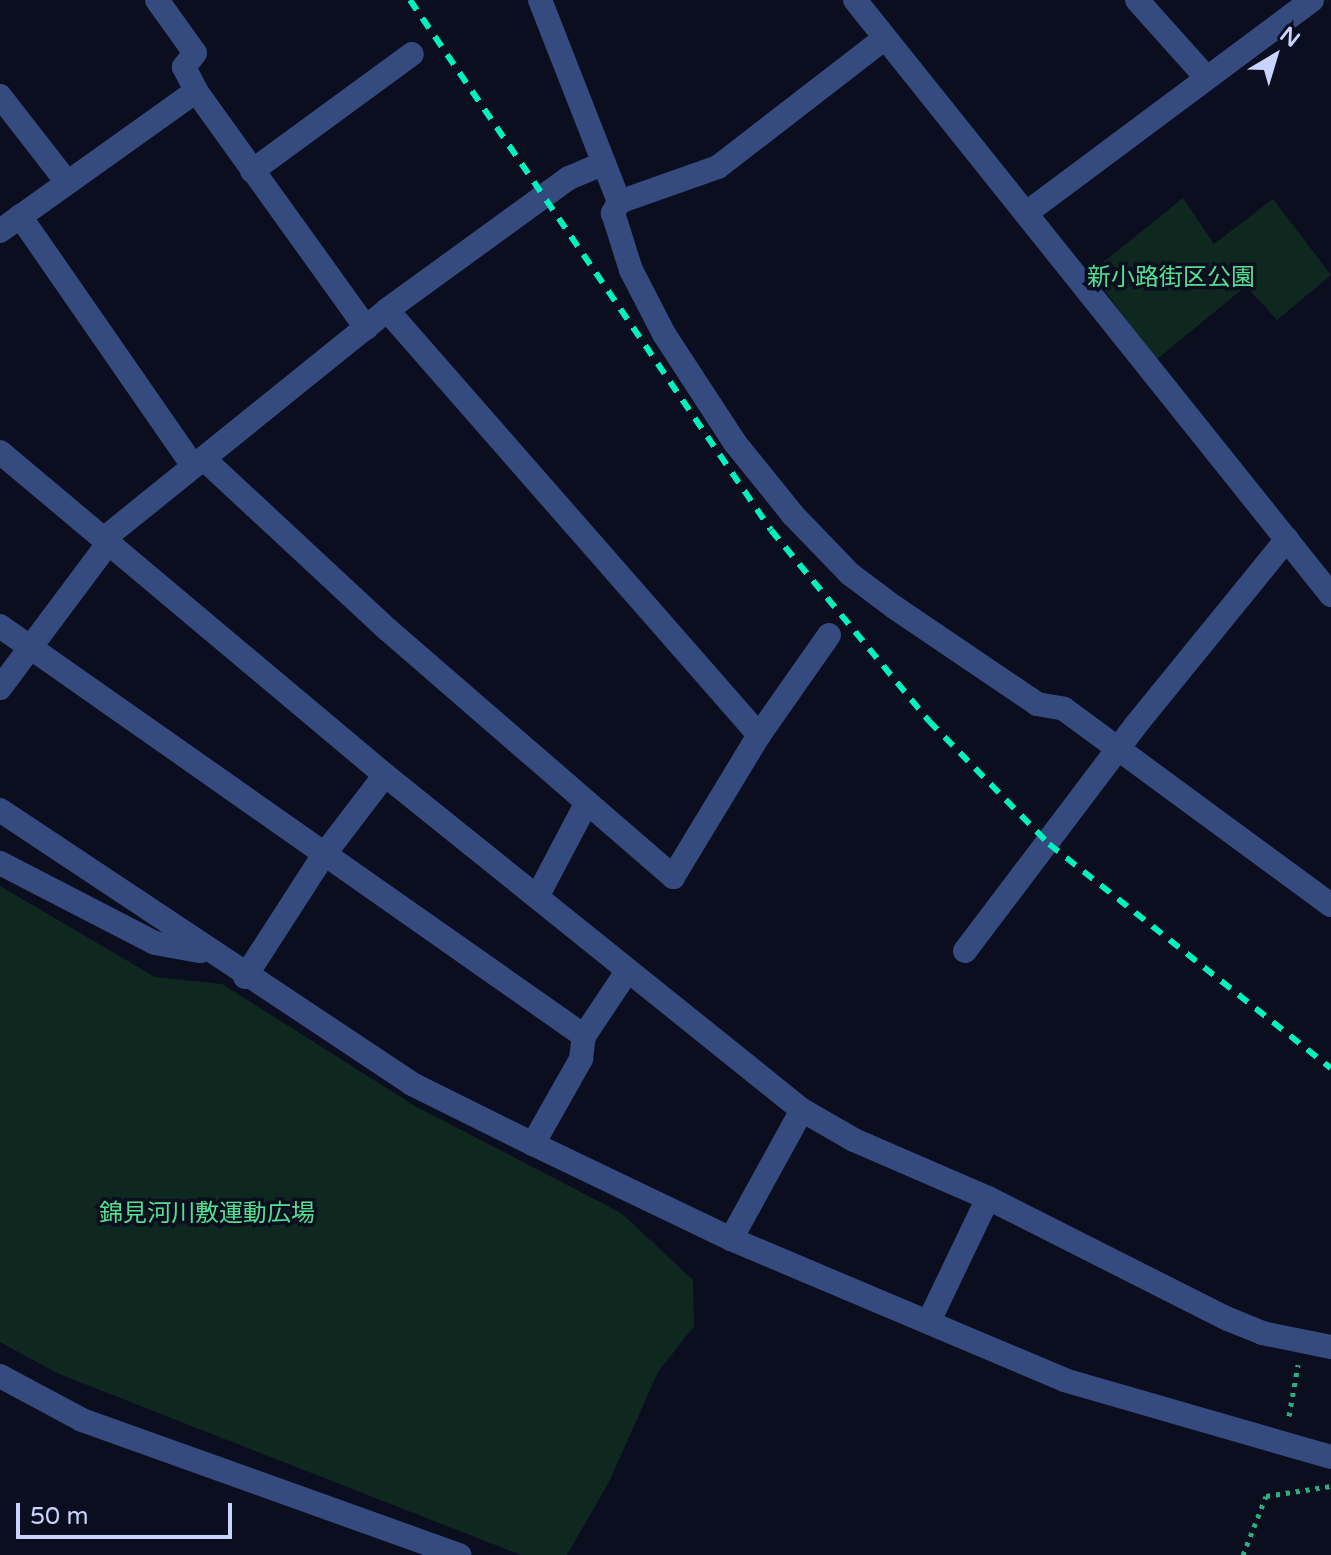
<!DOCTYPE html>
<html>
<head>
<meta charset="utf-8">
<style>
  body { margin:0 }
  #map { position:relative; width:1331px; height:1555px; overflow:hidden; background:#0b0e1e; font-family:"Varela Round","Noto Sans JP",sans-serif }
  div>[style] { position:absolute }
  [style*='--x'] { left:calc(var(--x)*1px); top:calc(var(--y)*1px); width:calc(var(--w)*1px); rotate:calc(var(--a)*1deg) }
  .green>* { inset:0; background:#0e281f }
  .path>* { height:5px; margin-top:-2.5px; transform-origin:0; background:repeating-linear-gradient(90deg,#2ab07e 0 4px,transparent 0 10px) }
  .minor>* { height:24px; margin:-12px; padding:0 12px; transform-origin:12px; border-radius:12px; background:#354a7e }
  .rail>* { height:6px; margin-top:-3px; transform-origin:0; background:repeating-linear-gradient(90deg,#00f3be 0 12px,transparent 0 22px) }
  span { translate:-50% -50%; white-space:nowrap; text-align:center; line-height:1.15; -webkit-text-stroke:7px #0b0e1e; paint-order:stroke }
  .park-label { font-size:24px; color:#53e090 }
  .north { position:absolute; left:1235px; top:16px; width:80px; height:80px; -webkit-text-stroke:6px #0b0e1e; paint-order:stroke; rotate:38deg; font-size:22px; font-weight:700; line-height:32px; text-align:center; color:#c8d3ff }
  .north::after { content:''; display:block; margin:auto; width:28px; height:36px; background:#c8d3ff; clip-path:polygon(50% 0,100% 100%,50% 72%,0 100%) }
  .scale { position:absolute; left:16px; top:1503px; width:216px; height:36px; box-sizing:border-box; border:4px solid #c8d3ff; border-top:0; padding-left:10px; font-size:24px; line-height:28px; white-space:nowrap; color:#c8d3ff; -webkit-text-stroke:6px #0b0e1e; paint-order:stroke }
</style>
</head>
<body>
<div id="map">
  <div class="green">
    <i style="clip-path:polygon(1183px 198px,1214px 244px,1273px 199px,1331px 275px,1277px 320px,1246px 286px,1156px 360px,1091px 272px)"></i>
    <i style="clip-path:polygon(0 886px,155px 977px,222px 984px,415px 1106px,621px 1213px,693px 1280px,694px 1326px,658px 1372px,609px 1482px,567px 1555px,521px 1555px,59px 1374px,0 1342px)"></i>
  </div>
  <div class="path">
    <i style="--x:1289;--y:1416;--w:52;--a:-80"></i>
    <i style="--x:1243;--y:1555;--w:63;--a:-68.7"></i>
    <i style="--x:1266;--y:1496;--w:66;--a:-8.7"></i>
  </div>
  <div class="minor">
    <i style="--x:157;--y:0;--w:65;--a:54.4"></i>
    <i style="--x:195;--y:53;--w:18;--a:128"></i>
    <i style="--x:184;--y:67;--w:27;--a:63"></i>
    <i style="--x:196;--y:91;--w:292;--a:54.3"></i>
    <i style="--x:540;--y:0;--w:217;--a:68.6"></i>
    <i style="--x:619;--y:202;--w:13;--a:119"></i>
    <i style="--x:613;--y:213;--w:60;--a:72.5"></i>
    <i style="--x:631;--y:270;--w:72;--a:62.7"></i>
    <i style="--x:664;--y:334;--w:130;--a:56.9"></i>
    <i style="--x:735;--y:443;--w:92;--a:51.1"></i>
    <i style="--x:793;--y:515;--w:82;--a:46"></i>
    <i style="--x:850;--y:574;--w:55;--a:36.9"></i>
    <i style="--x:894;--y:607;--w:173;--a:34.1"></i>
    <i style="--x:1037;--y:704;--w:27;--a:10"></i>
    <i style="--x:1064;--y:709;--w:331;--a:36.3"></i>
    <i style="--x:855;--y:0;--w:762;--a:51.34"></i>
    <i style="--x:1137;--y:0;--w:101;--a:48.2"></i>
    <i style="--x:0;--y:96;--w:109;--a:52.1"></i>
    <i style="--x:252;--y:171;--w:198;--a:-36.2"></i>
    <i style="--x:619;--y:202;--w:105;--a:-19.5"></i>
    <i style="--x:718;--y:167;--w:211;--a:-37.7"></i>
    <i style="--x:1029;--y:211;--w:353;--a:-36.7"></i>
    <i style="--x:20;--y:216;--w:304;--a:55.3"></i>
    <i style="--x:0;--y:231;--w:241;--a:-35.5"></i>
    <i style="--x:387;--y:310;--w:565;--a:48.8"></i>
    <i style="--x:0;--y:452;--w:503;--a:40"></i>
    <i style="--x:385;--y:775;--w:535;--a:38.78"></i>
    <i style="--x:802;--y:1110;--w:60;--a:30"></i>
    <i style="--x:854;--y:1140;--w:146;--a:23.4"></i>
    <i style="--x:988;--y:1198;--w:269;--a:26.8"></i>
    <i style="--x:1228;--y:1319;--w:37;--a:22"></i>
    <i style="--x:1262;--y:1333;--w:70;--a:11.5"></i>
    <i style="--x:204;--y:459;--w:250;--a:42.9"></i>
    <i style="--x:387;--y:629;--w:379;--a:40.9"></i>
    <i style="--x:673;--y:877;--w:166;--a:-58.8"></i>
    <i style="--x:759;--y:735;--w:122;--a:-55"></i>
    <i style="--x:106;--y:537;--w:361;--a:-38.9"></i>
    <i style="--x:387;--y:310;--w:225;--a:-36"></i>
    <i style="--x:569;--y:178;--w:38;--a:-23"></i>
    <i style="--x:0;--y:626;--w:714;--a:35.07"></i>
    <i style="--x:584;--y:1036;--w:79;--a:-56.3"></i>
    <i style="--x:0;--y:688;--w:184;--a:-53.2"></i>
    <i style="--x:0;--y:810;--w:495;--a:33.6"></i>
    <i style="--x:412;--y:1084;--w:135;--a:26.4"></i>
    <i style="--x:533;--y:1144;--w:220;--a:25.6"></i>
    <i style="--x:731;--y:1239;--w:362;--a:22.9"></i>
    <i style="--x:1064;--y:1380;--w:278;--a:16.1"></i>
    <i style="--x:0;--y:863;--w:174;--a:27.3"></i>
    <i style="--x:155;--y:943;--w:46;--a:10.1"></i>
    <i style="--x:537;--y:897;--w:107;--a:-62.2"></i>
    <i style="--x:965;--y:951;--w:282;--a:-52.9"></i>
    <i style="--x:1135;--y:726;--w:241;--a:-50.9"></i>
    <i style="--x:245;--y:977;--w:144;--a:-57.2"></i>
    <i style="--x:323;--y:856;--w:102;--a:-52.6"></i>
    <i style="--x:533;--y:1144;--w:98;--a:-60.5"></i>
    <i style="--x:581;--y:1059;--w:23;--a:-83"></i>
    <i style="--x:731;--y:1239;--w:147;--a:-61.2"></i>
    <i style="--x:929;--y:1321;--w:136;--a:-64.4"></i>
    <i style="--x:0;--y:1376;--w:93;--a:28.2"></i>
    <i style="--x:82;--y:1420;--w:401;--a:19.7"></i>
  </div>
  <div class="rail">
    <i style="--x:410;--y:0;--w:641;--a:55.74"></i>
    <i style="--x:771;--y:530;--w:248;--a:50.4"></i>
    <i style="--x:929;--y:721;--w:172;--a:45.7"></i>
    <i style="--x:1049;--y:844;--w:360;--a:38.5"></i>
  </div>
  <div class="park-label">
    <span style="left:1171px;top:278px">新小路街区公園</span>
    <span style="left:207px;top:1214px">錦見河川敷運動広場</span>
  </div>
  <div class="north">N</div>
  <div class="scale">50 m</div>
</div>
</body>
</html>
